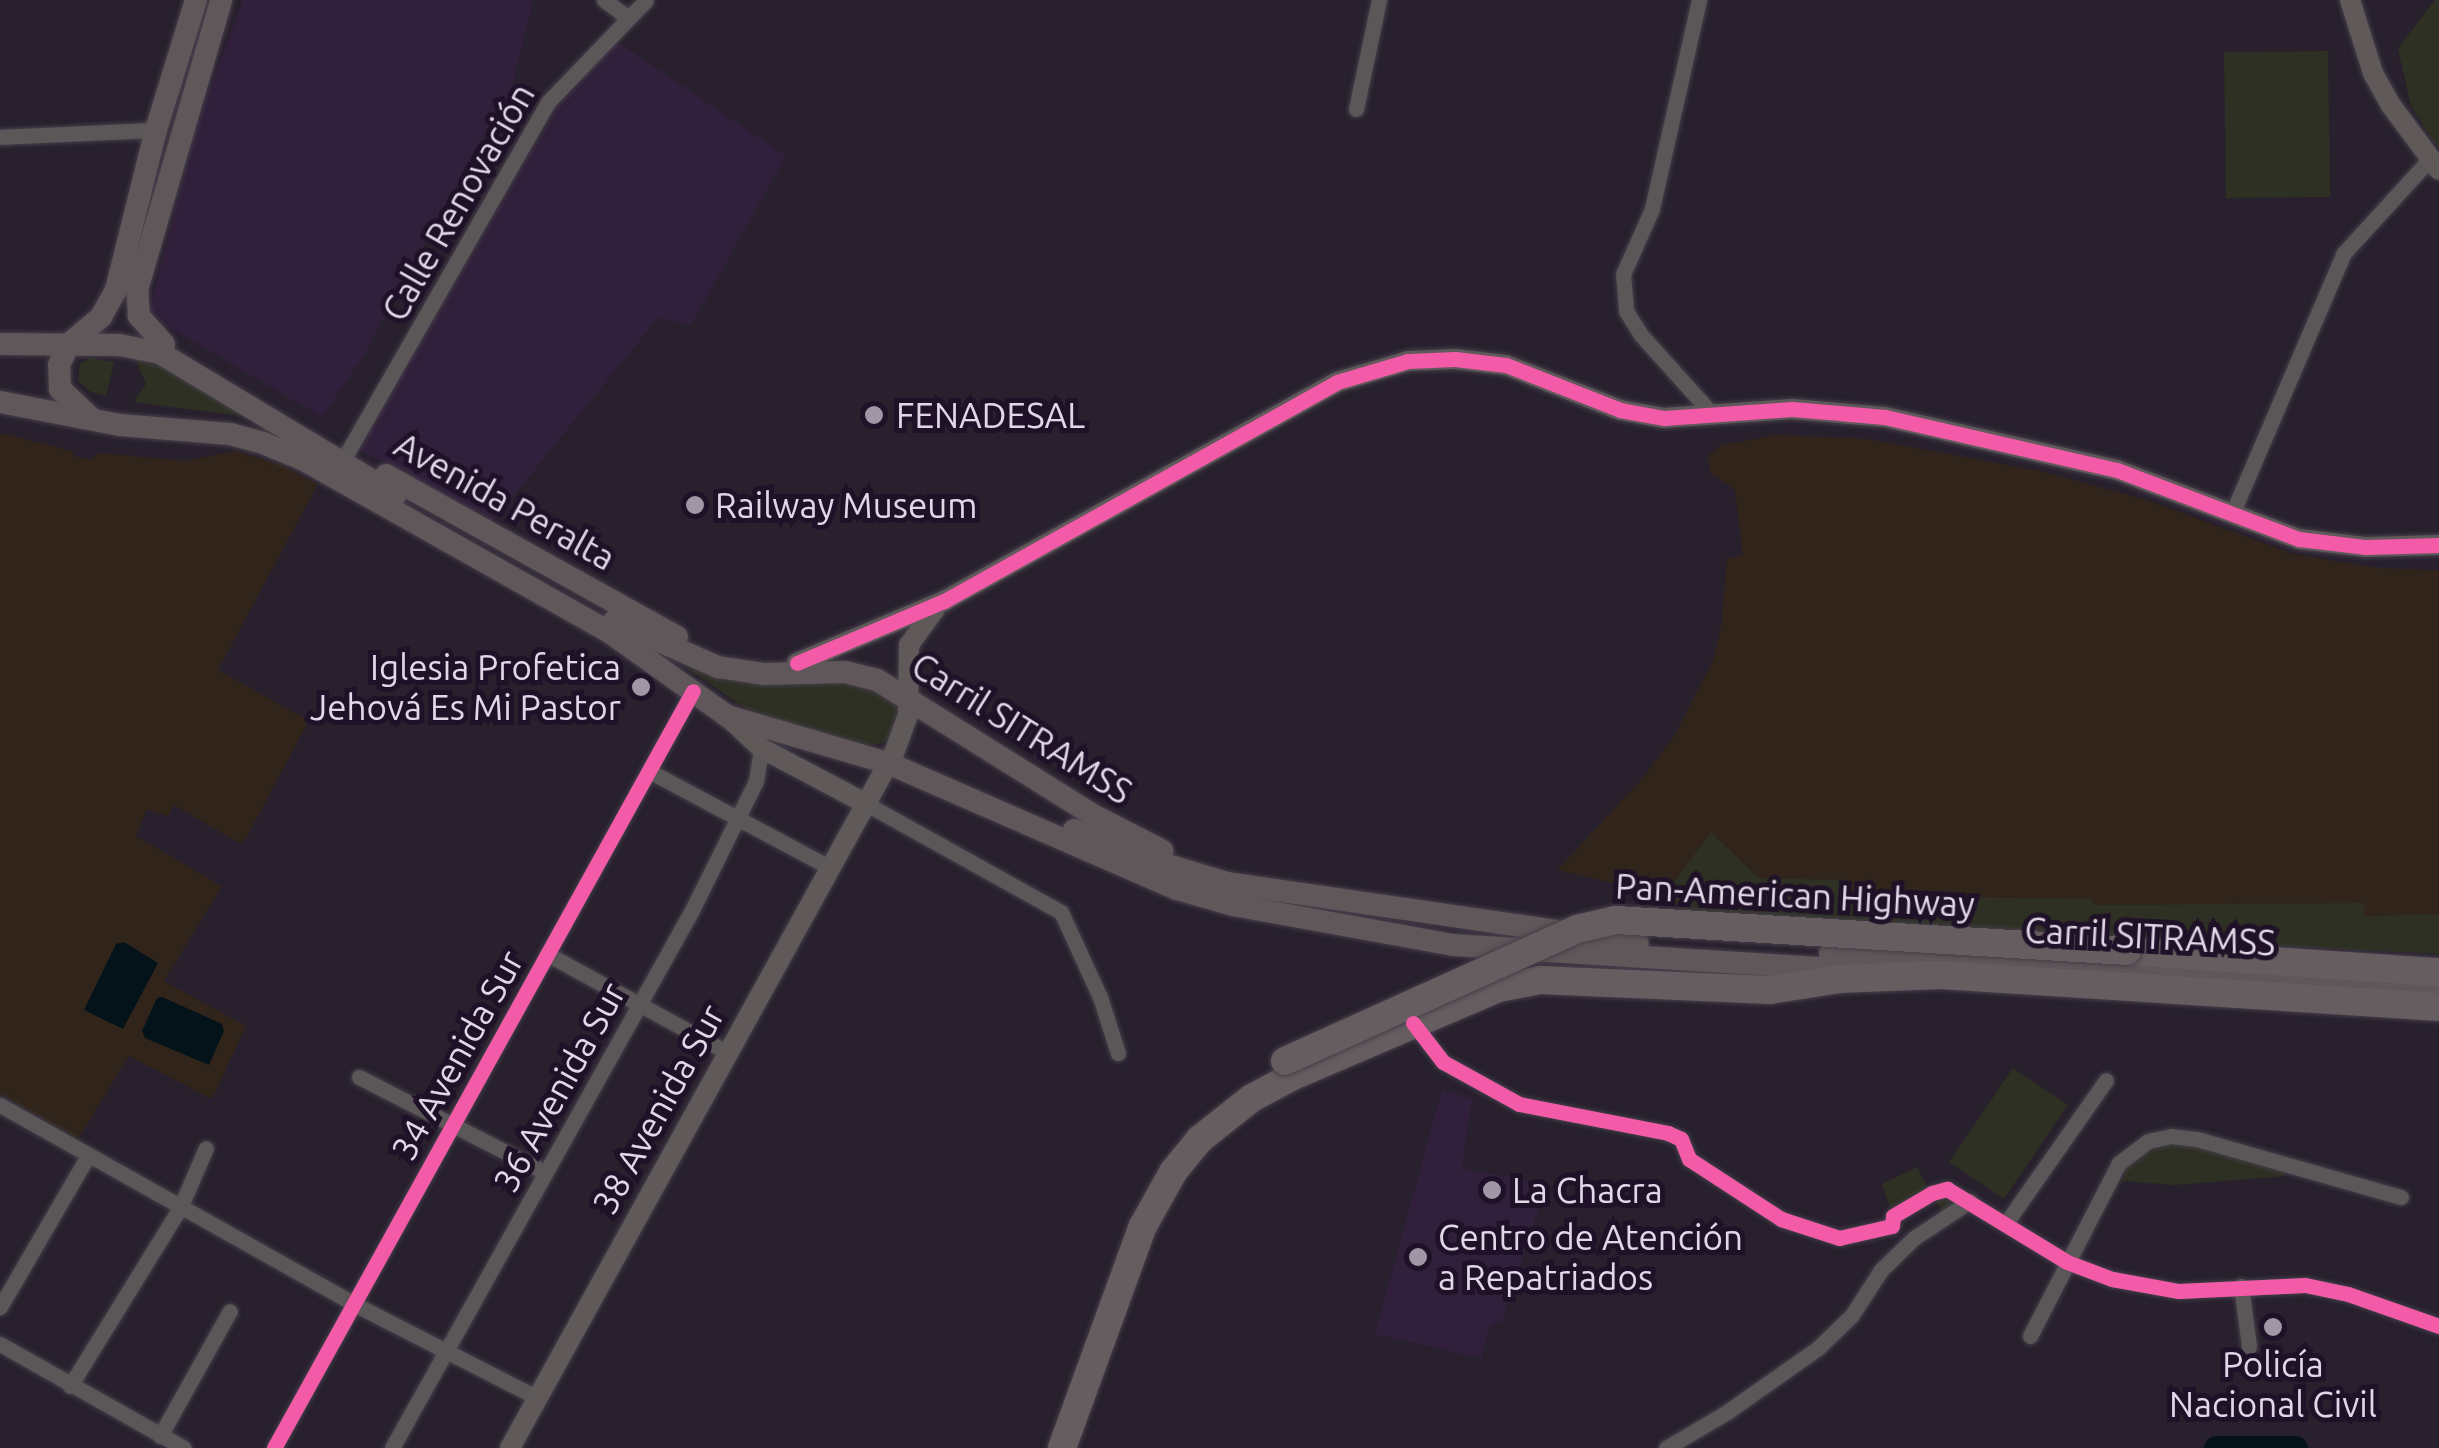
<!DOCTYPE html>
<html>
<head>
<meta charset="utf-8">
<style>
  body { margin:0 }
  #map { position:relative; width:2439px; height:1448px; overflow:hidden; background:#28202d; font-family:Ubuntu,sans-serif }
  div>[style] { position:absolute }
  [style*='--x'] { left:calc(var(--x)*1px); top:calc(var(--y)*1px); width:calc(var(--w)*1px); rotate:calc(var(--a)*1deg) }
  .built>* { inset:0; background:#31203b }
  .industrial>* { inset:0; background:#31251b }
  .green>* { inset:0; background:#2d3022 }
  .water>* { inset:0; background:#04121a }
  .river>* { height:25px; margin:-12.5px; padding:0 12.5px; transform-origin:12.5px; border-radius:12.5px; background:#04121a }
  .roads { filter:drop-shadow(0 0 2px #453e4a) drop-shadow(0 0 2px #453e4a) }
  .street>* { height:15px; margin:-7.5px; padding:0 7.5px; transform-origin:7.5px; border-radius:7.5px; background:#5b5658 }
  .secondary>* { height:20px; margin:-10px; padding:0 10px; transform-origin:10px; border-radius:10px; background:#605959 }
  .primary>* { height:22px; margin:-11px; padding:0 11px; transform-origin:11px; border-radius:11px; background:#5f5759 }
  .highway>* { height:28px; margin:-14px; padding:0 14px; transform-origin:14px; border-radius:14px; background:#655d5f }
  .bridges { filter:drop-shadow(0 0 2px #453e4a) drop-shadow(0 0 2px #453e4a) }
  .highway-bridge>* { height:28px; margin:-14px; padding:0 14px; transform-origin:14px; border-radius:14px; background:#655d5f }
  .cycleway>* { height:15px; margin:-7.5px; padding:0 7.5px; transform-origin:7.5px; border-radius:7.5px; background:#f35aa7 }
  .dots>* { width:28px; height:28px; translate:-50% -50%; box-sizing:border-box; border:5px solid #1f1128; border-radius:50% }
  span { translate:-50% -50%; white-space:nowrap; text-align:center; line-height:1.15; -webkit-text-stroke:10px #1f1128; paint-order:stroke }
  .street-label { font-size:35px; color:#e1d7e7 }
  .poi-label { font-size:35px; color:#e1d7e7 }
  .left { translate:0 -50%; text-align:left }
  .right { translate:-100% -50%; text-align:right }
</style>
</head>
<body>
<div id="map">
  <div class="built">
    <i style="clip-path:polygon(243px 0,534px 0,509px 100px,503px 99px,365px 354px,322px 417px,159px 321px,150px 310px,196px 126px)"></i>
    <i style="clip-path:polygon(616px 41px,786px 156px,691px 325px,658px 318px,493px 521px,359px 449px,569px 87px)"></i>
    <i style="clip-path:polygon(1442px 1089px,1472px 1099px,1462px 1168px,1546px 1185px,1502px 1321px,1490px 1326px,1481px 1358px,1375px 1334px)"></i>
  </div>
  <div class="industrial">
    <i style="clip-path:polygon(0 433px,72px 451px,74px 456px,90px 460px,100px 453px,185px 461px,235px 451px,282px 465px,318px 484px,218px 670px,304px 718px,306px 726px,245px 840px,239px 843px,174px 805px,168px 816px,147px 809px,136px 836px,222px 886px,164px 981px,246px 1026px,212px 1099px,129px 1056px,78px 1139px,0 1094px)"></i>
    <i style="clip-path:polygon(1776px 435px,1867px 439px,2040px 471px,2150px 501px,2293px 554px,2377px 568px,2439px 570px,2439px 914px,2364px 916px,2363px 903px,2093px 905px,2092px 899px,1845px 895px,1844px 880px,1759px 878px,1711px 832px,1664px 895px,1557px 870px,1641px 780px,1674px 736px,1713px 661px,1721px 627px,1727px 559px,1743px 556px,1735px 490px,1710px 473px,1708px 456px,1722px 445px)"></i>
  </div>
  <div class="green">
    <i style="clip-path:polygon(2435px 0,2439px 0,2439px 150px,2411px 106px,2398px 48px)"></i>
    <i style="clip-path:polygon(2328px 51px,2330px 197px,2226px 198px,2224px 52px)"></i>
    <i style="clip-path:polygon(91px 358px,114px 362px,106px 396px,89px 391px,78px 381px,80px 364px)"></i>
    <i style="clip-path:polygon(135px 358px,160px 363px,249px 417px,134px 402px,146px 384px)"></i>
    <i style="clip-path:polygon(665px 653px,849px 677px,898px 705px,900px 711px,890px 741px,873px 745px,847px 741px,748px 710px)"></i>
    <i style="clip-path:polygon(1711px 832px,1759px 878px,1845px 880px,1845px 895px,2092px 899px,2093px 905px,2364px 903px,2365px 916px,2439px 914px,2439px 954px,1684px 914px,1664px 895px)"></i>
    <i style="clip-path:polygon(2013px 1068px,2068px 1105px,2004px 1199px,1949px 1162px)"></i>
    <i style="clip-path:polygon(2171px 1136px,2287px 1166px,2286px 1176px,2175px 1185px,2122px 1181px,2128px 1159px)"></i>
    <i style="clip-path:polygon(1917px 1167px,1931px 1193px,1970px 1201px,1946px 1216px,1930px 1194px,1893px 1216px,1882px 1184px)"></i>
  </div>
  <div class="water">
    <i style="clip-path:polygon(124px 942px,158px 963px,123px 1029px,84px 1010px,116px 944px)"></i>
    <i style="clip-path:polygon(162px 997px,222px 1024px,224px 1031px,209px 1065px,145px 1038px,142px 1031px,157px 998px)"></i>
  </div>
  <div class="river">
    <i style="--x:2216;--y:1448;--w:79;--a:0"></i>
  </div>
  <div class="roads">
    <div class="street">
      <i style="--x:604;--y:0;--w:29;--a:36"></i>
      <i style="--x:1699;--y:0;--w:214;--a:102.7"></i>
      <i style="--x:1652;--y:209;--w:71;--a:114"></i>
      <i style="--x:1623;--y:274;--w:37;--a:85"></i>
      <i style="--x:1626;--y:311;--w:28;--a:58"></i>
      <i style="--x:1641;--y:335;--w:109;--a:48"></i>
      <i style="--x:1356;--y:109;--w:111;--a:-78.1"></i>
      <i style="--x:0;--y:137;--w:156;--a:-2.6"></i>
      <i style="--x:347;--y:453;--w:404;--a:-60.2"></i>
      <i style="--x:548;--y:102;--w:141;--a:-46.1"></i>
      <i style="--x:2232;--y:514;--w:284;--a:-66.8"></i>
      <i style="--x:2344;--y:253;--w:126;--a:-47.6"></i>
      <i style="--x:649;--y:771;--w:204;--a:28.1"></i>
      <i style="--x:863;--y:802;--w:227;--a:29.1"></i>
      <i style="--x:1061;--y:912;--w:94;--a:65.4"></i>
      <i style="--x:1100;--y:997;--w:59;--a:72.2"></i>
      <i style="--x:547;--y:954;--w:205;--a:28.6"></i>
      <i style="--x:1413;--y:1023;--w:49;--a:52.4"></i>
      <i style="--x:1443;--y:1062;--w:87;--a:28.9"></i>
      <i style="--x:1519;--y:1104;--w:152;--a:11"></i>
      <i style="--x:1668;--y:1133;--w:14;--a:25"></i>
      <i style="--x:1681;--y:1139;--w:22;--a:68"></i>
      <i style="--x:1689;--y:1159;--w:110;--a:33.1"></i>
      <i style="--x:1781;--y:1219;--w:61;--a:18.1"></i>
      <i style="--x:1839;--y:1238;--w:54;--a:-12.8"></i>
      <i style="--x:1892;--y:1226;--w:10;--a:-84"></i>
      <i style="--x:1893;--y:1216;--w:45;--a:-30.5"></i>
      <i style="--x:1932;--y:1193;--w:16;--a:-15"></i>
      <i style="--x:1947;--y:1189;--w:140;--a:31.3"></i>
      <i style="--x:2067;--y:1262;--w:48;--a:20.7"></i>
      <i style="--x:2112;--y:1279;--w:68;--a:10.2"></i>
      <i style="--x:2179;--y:1291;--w:126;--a:-2.7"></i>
      <i style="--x:2305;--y:1285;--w:44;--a:11.8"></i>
      <i style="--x:2348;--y:1294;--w:96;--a:19.4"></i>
      <i style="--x:359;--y:1077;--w:209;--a:27.1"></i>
      <i style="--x:0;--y:1105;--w:408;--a:29.3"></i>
      <i style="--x:356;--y:1305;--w:204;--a:27.1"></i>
      <i style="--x:2006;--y:1223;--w:174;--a:-55"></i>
      <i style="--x:2241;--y:1286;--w:61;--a:82.4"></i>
      <i style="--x:0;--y:1307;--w:175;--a:-59.8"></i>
      <i style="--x:2030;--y:1336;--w:195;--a:-62.8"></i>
      <i style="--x:2119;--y:1163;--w:36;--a:-37"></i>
      <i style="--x:2148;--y:1141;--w:24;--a:-12"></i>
      <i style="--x:2171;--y:1136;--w:26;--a:7"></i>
      <i style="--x:2197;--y:1139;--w:212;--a:15.9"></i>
      <i style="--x:0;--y:1344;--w:211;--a:29.5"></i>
      <i style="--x:70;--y:1386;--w:209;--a:-58.3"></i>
      <i style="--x:180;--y:1208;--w:65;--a:-66.6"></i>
      <i style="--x:160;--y:1436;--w:143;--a:-60.8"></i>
      <i style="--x:274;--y:1448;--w:865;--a:-61.04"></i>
      <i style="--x:392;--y:1448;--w:614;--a:-60.85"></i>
      <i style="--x:691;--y:912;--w:146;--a:-63.6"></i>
      <i style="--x:756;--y:781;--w:33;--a:-81"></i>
      <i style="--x:1666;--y:1448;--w:71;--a:-30.5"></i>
      <i style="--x:1727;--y:1412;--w:111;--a:-35.1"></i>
      <i style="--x:1818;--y:1348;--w:47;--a:-44.1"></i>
      <i style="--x:1852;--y:1315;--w:54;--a:-57.2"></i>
      <i style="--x:1881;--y:1270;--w:46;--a:-44.1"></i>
      <i style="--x:1914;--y:1238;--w:67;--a:-33.5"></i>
    </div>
    <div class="secondary">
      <i style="--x:2350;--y:0;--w:77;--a:72.5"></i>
      <i style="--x:2373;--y:73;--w:35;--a:61"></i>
      <i style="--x:2390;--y:104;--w:82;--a:53.4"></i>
      <i style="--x:797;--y:663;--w:160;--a:-22.9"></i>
      <i style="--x:944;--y:601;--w:450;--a:-29.1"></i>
      <i style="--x:1337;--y:382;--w:74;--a:-16.5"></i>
      <i style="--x:1408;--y:361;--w:47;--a:-2.4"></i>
      <i style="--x:1455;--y:359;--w:51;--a:6.7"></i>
      <i style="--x:1506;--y:365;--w:123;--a:21.5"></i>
      <i style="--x:1620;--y:410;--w:45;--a:10.3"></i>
      <i style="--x:1664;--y:418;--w:128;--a:-4"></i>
      <i style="--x:1792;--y:409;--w:93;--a:4.9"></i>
      <i style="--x:1885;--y:417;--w:238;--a:12.9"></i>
      <i style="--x:2117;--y:470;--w:195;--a:20.8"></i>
      <i style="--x:2299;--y:539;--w:66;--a:6.9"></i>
      <i style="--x:2365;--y:547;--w:74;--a:-1.5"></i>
      <i style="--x:727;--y:716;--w:47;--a:43.3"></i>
      <i style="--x:761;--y:748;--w:115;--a:27.9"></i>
      <i style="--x:510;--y:1448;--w:794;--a:-61.08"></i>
      <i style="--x:894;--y:753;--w:40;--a:-69.8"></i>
      <i style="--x:908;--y:715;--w:70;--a:-89.2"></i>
      <i style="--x:909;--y:645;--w:44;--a:-54.2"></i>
    </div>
    <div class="primary">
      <i style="--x:0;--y:344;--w:119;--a:0.5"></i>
      <i style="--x:119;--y:345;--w:42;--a:11"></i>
      <i style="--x:160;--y:353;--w:275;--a:31"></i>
      <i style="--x:164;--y:344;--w:38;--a:-132"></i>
      <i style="--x:139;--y:316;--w:26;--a:-94"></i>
      <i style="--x:137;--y:290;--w:302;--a:-73.8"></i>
      <i style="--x:0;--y:402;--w:122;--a:10.9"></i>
      <i style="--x:120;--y:425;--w:110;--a:4.7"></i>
      <i style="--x:230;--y:434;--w:34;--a:15"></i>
      <i style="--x:263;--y:443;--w:44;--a:22.5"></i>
      <i style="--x:304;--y:460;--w:350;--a:29.4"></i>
      <i style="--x:609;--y:632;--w:145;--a:35.4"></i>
      <i style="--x:727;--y:716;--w:168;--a:16.3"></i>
      <i style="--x:888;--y:763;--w:315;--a:23.6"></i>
      <i style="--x:1177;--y:889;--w:58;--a:15.9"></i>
      <i style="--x:1233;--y:905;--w:224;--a:10.3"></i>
      <i style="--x:1453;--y:945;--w:399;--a:3.6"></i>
      <i style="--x:92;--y:419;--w:44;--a:-136.8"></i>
      <i style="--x:60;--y:389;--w:24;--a:-92"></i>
      <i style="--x:59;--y:365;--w:23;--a:-65"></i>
      <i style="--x:69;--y:344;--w:42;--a:-40.2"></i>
      <i style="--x:101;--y:317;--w:31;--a:-61"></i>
      <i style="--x:116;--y:290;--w:165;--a:-76"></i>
      <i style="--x:156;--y:130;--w:136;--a:-72.9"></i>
      <i style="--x:386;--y:475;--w:333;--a:29.1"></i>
      <i style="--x:614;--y:621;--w:114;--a:23.9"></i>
      <i style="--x:718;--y:667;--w:47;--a:8.7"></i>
      <i style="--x:764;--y:674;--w:81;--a:-1.4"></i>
      <i style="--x:845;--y:672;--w:33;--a:14"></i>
      <i style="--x:877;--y:680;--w:257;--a:32"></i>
      <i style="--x:1095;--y:816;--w:76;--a:27.2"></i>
      <i style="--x:1074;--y:830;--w:69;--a:22.1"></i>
      <i style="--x:1138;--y:856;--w:93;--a:16.9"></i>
      <i style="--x:1227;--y:883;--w:415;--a:8.3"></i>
      <i style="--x:1830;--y:953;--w:610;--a:3.2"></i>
    </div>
    <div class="highway">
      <i style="--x:2127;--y:951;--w:313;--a:3.9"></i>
      <i style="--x:1062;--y:1448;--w:236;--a:-70"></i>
      <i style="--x:1143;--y:1226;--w:62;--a:-60.9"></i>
      <i style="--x:1173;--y:1172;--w:43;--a:-50.7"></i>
      <i style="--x:1200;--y:1139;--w:66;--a:-38.3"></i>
      <i style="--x:1252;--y:1098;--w:44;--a:-28.3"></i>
      <i style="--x:1291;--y:1077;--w:226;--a:-23.2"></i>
      <i style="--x:1499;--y:988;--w:42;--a:-11"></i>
      <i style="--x:1540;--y:980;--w:230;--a:2.5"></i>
      <i style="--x:1770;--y:990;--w:71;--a:-8.9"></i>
      <i style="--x:1840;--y:979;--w:100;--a:-2.3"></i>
      <i style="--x:1940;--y:975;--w:500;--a:3.67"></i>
    </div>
  </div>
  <div class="bridges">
    <div class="highway-bridge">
      <i style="--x:1285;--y:1061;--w:320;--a:-24.3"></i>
      <i style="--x:1577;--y:929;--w:40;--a:-13"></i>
      <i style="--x:1616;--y:920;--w:512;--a:3.47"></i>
    </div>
  </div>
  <div class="cycleway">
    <i style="--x:797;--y:663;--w:160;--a:-22.9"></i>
    <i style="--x:944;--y:601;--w:450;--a:-29.1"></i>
    <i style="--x:1337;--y:382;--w:74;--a:-16.5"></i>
    <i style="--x:1408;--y:361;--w:47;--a:-2.4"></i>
    <i style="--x:1455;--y:359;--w:51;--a:6.7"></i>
    <i style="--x:1506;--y:365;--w:123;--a:21.5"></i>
    <i style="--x:1620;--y:410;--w:45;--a:10.3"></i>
    <i style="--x:1664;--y:418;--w:128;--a:-4"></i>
    <i style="--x:1792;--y:409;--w:93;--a:4.9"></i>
    <i style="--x:1885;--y:417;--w:238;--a:12.9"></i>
    <i style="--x:2117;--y:470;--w:195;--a:20.8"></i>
    <i style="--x:2299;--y:539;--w:66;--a:6.9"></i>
    <i style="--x:2365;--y:547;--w:74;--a:-1.5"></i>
    <i style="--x:1413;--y:1023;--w:49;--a:52.4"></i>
    <i style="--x:1443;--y:1062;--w:87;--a:28.9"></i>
    <i style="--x:1519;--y:1104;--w:152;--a:11"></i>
    <i style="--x:1668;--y:1133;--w:14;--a:25"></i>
    <i style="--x:1681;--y:1139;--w:22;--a:68"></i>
    <i style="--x:1689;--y:1159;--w:110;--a:33.1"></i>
    <i style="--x:1781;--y:1219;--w:61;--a:18.1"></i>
    <i style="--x:1839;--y:1238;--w:54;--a:-12.8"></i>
    <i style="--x:1892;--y:1226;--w:10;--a:-84"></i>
    <i style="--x:1893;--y:1216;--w:45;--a:-30.5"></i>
    <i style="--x:1932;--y:1193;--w:16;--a:-15"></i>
    <i style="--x:1947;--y:1189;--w:140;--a:31.3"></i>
    <i style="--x:2067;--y:1262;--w:48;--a:20.7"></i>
    <i style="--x:2112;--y:1279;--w:68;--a:10.2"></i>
    <i style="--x:2179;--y:1291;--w:126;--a:-2.7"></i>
    <i style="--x:2305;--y:1285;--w:44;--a:11.8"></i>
    <i style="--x:2348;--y:1294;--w:96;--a:19.4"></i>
    <i style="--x:274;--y:1448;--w:865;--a:-61.04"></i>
  </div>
  <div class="dots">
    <i style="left:874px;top:415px;background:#a097a6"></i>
    <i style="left:695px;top:505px;background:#a097a6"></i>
    <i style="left:641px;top:687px;background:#a097a6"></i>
    <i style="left:1492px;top:1190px;background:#a097a6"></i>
    <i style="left:1418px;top:1257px;background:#a097a6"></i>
    <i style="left:2273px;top:1327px;background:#a097a6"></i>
  </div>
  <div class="street-label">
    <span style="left:458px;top:202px;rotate:-60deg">Calle Renovación</span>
    <span style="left:505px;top:501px;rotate:29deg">Avenida Peralta</span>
    <span style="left:1022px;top:728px;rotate:32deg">Carril SITRAMSS</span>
    <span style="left:1795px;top:895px;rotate:3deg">Pan-American Highway</span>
    <span style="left:2150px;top:936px;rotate:3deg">Carril SITRAMSS</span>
    <span style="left:457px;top:1055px;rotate:-61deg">34 Avenida Sur</span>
    <span style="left:559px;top:1087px;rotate:-61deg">36 Avenida Sur</span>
    <span style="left:658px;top:1109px;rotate:-61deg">38 Avenida Sur</span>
  </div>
  <div class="poi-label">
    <span class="left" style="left:896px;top:415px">FENADESAL</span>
    <span class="left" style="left:715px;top:505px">Railway Museum</span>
    <span class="right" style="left:621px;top:687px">Iglesia Profetica<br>Jehová Es Mi Pastor</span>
    <span class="left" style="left:1512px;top:1190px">La Chacra</span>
    <span class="left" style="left:1438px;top:1257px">Centro de Atención<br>a Repatriados</span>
    <span style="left:2273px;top:1384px">Policía<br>Nacional Civil</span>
  </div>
</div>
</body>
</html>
